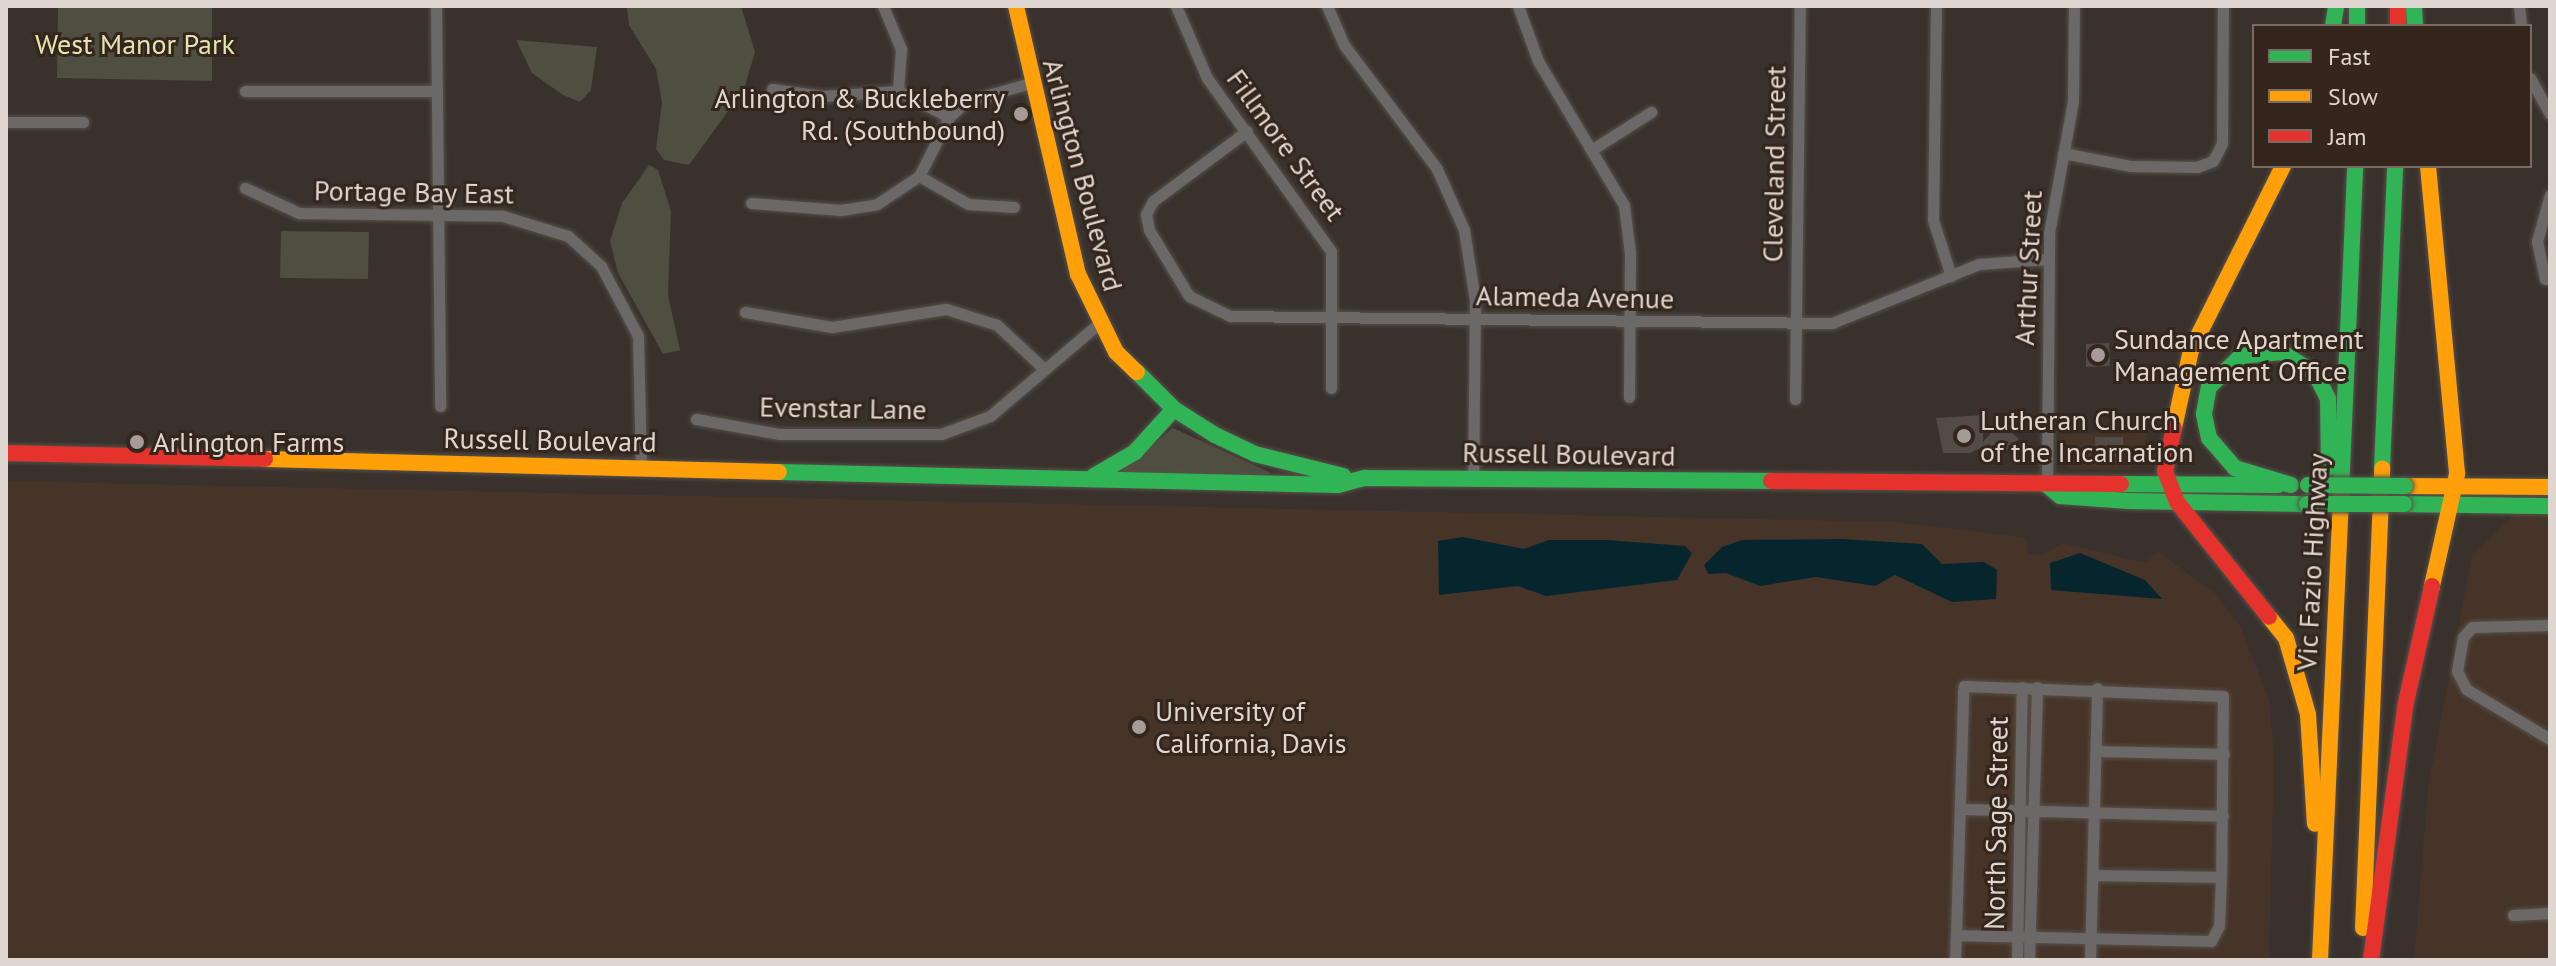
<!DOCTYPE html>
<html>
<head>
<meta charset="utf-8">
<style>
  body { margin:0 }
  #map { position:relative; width:2556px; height:966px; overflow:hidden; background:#39312c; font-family:"PT Sans",sans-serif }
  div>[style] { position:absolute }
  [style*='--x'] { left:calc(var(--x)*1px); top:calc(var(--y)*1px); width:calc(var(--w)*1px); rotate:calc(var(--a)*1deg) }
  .built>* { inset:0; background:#473428 }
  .green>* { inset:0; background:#4f4e40 }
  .water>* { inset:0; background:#07252c }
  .building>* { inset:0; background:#534b45 }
  .roads { filter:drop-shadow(0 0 2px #56504a) drop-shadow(0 0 2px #56504a) }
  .street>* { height:11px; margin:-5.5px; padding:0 5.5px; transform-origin:5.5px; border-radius:5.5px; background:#6d6868 }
  .fast>* { height:16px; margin:-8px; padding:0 8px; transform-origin:8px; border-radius:8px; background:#30b455 }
  .slow>* { height:16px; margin:-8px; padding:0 8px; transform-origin:8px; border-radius:8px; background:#ff9f0a }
  .jam>* { height:16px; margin:-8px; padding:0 8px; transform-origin:8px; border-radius:8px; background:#e5322d }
  .bridges { filter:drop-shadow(0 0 2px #56504a) drop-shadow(0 0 2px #56504a) }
  .fast-bridge>* { height:16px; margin:-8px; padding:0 8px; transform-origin:8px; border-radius:8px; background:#30b455 }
  .dots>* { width:22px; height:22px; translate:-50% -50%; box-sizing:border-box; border:4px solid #34261d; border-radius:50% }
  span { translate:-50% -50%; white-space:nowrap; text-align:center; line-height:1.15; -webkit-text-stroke:6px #34261d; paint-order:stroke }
  .park-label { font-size:28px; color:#e3e6af }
  .poi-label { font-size:28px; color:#dfd6d0 }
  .right { translate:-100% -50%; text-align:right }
  .left { translate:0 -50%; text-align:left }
  .street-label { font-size:28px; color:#dfd6d0 }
  .frame { position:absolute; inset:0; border:8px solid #dfd6d0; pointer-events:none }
  .legend { position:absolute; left:2252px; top:24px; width:280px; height:144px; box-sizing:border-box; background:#34261d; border:2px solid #786c65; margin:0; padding:10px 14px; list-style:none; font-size:24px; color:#dfd6d0 }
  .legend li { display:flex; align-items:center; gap:16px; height:40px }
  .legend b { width:40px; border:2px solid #786c65 }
</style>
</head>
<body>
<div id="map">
  <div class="built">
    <i style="clip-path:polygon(2147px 433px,2142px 457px,2128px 470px,2070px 469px,2061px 462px,2060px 434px)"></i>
    <i style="clip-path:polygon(6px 481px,1896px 522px,2021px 537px,2027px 539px,2027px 554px,2043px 555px,2062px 543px,2145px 563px,2158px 552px,2216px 594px,2240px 626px,2269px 700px,2274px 754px,2269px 960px,6px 960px)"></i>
    <i style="clip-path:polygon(2516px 513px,2550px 514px,2550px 960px,2414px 960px,2428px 788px,2472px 555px)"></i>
  </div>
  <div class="green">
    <i style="clip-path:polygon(58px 6px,212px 6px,212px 81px,57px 78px)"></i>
    <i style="clip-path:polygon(741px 6px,755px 52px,744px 89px,689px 165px,664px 160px,656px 149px,662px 102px,656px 69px,629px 25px,627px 8px)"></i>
    <i style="clip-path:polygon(516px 40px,597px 47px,591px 90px,580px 102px,563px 95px,532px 73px)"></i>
    <i style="clip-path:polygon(649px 165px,658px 170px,671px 211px,668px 295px,680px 350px,663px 354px,618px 273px,610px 241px,622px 203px)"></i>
    <i style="clip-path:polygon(281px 231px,369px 232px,368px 279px,280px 278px)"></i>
    <i style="clip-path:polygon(1173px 428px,1269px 472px,1269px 475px,1120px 472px)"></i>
  </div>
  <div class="water">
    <i style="clip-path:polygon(1463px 537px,1524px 549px,1549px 540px,1607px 540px,1685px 546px,1692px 553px,1677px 580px,1546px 596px,1518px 586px,1439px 595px,1438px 541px)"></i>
    <i style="clip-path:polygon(1842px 539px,1922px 544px,1942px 564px,1984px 562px,1997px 570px,1996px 599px,1952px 602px,1895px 575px,1875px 586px,1816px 577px,1760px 586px,1726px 573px,1708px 574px,1704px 565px,1722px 547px,1742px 540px)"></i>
    <i style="clip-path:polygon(2080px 553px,2145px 580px,2162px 599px,2051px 590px,2050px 563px)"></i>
  </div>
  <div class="building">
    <i style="clip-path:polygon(2109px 343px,2110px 366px,2086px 367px,2086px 344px)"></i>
    <i style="clip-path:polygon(1983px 415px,1983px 442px,2000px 423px,2019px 439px,2000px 456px,1989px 444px,1970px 453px,1943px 453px,1936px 418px)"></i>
    <i style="clip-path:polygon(2095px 437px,2123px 437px,2124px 457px,2096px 457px)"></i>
  </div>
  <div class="roads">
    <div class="street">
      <i style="--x:436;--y:6;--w:400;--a:89.4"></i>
      <i style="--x:883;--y:6;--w:47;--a:67.3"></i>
      <i style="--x:901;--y:49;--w:42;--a:94.1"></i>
      <i style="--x:1176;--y:6;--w:78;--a:66.7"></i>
      <i style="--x:1207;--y:78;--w:213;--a:54.4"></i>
      <i style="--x:1331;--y:251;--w:137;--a:90"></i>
      <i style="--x:1327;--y:6;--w:43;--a:66.4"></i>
      <i style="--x:1344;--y:45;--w:155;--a:53.1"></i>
      <i style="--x:1437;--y:169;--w:67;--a:66.1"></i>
      <i style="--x:1464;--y:230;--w:71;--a:81.1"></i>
      <i style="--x:1475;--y:300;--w:179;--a:90.6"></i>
      <i style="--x:1518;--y:6;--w:59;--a:70"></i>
      <i style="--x:1538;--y:61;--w:168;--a:59.2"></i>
      <i style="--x:1624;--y:205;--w:48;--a:82.9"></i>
      <i style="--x:1630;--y:253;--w:144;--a:90.4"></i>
      <i style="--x:1936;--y:6;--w:214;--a:90.8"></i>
      <i style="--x:1933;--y:220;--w:59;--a:72.2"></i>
      <i style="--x:2519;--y:6;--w:20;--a:84"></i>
      <i style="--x:2530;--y:78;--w:41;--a:60.9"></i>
      <i style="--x:772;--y:89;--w:51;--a:7.8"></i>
      <i style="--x:823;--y:96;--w:75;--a:-3.8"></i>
      <i style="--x:898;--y:91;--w:57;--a:27"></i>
      <i style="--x:245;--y:91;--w:192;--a:0"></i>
      <i style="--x:6;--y:122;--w:77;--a:0"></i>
      <i style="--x:1247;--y:131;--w:117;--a:143.3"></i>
      <i style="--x:1153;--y:201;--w:15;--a:118"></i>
      <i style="--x:1146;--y:214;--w:16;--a:79"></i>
      <i style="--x:1149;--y:230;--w:77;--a:58.8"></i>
      <i style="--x:1189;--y:296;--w:46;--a:26"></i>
      <i style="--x:1230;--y:316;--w:602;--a:0.67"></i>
      <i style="--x:1832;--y:323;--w:158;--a:-21.9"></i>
      <i style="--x:1979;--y:264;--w:69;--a:-4.1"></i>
      <i style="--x:1593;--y:149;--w:69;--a:-32.5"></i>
      <i style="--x:2063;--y:153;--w:68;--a:11"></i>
      <i style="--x:2130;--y:166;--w:67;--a:0.9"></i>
      <i style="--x:2197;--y:167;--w:17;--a:-21"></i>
      <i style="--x:2213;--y:161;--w:20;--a:-63"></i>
      <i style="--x:2222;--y:143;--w:137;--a:-89.6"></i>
      <i style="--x:919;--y:176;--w:56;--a:29.7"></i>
      <i style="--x:968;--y:204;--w:46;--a:3.7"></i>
      <i style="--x:245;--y:188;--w:60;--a:24.8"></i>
      <i style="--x:299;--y:213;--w:204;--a:0.8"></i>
      <i style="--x:503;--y:216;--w:68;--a:17.1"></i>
      <i style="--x:568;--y:236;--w:45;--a:42.3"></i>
      <i style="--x:601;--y:266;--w:79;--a:62.1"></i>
      <i style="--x:638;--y:336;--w:132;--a:88.7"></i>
      <i style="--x:751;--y:203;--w:90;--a:4.4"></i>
      <i style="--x:841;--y:210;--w:36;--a:-9"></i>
      <i style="--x:877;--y:204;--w:50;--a:-33.7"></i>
      <i style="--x:919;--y:176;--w:66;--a:-63"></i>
      <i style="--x:949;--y:117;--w:24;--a:-42"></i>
      <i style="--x:967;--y:101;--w:66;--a:-15.9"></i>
      <i style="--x:2545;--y:279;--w:39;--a:-102"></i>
      <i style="--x:2537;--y:241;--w:48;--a:-74.2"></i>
      <i style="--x:745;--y:312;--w:88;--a:9.8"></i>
      <i style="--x:832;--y:327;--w:115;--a:-9"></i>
      <i style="--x:946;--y:309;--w:53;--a:17.4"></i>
      <i style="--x:997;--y:325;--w:62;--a:43"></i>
      <i style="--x:1795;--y:399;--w:393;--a:-89.3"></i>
      <i style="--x:696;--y:419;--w:84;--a:10.2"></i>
      <i style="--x:779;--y:434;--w:162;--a:0"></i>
      <i style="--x:941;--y:434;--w:52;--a:-20.2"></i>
      <i style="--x:990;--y:416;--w:142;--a:-40.4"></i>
      <i style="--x:2047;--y:485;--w:252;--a:-89.5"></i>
      <i style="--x:2049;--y:233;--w:134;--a:-79.7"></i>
      <i style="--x:2073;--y:101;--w:95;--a:-89.4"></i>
      <i style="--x:2550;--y:625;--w:78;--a:178.5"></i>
      <i style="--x:2472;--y:627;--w:13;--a:132"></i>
      <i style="--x:2463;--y:637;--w:35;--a:100"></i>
      <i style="--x:2457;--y:671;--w:20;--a:63"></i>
      <i style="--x:2466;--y:689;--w:98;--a:30.8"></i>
      <i style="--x:2096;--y:751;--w:128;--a:1.3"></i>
      <i style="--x:1960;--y:809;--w:263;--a:1.5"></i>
      <i style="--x:2093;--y:875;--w:128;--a:0.9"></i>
      <i style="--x:2513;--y:915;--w:37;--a:-3"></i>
      <i style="--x:1955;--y:960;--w:25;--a:-88"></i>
      <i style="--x:1956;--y:935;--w:243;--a:-88.3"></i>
      <i style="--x:1963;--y:692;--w:6;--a:-81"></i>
      <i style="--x:1964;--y:686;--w:259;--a:2.2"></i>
      <i style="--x:2223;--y:696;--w:181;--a:90.6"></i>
      <i style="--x:2221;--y:877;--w:49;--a:92.3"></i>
      <i style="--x:2219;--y:926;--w:17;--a:118"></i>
      <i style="--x:2211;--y:941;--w:255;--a:-178.7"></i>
      <i style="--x:2017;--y:960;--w:273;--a:-89"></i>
      <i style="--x:2029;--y:960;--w:273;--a:-88.3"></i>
      <i style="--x:2090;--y:960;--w:272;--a:-88.5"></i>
    </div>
    <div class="fast">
      <i style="--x:2357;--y:6;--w:20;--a:90"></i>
      <i style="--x:2414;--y:6;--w:20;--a:87"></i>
      <i style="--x:2333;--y:26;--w:20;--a:-81"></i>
      <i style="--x:1137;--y:372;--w:52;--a:45"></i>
      <i style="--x:1174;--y:409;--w:49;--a:32.4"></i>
      <i style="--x:1215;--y:435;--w:44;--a:25.4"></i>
      <i style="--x:1255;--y:454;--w:91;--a:14"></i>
      <i style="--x:2382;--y:468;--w:302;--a:-87.5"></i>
      <i style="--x:779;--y:472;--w:559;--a:1.33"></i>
      <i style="--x:1338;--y:485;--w:28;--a:-15"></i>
      <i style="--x:1365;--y:478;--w:406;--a:0.4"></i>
      <i style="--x:1094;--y:476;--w:48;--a:-30.3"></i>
      <i style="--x:1135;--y:452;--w:58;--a:-47.8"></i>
      <i style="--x:2121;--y:484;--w:157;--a:0.4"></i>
      <i style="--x:2047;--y:485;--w:17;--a:40"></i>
      <i style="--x:2060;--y:496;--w:68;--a:4.2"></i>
      <i style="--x:2128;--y:501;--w:179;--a:1"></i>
      <i style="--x:2291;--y:485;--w:59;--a:-163.1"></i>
      <i style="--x:2235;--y:468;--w:40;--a:-131"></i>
      <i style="--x:2209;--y:438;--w:25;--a:-102"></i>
      <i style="--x:2204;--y:414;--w:27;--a:-80"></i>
      <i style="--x:2209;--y:387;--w:45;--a:-44.1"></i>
      <i style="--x:2241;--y:356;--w:40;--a:-5.7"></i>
      <i style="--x:2281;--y:352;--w:40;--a:32"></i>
      <i style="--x:2315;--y:373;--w:29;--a:63"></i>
      <i style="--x:2328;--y:399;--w:69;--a:89.2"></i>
      <i style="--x:2341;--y:492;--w:326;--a:-87.5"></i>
      <i style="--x:2404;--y:504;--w:146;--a:0.8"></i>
    </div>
    <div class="slow">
      <i style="--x:1016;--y:6;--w:275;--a:77"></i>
      <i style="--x:1078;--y:274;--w:87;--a:64"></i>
      <i style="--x:1116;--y:352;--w:29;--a:44"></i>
      <i style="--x:2428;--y:166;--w:309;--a:84.6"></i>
      <i style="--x:2457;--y:474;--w:115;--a:102.6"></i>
      <i style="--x:2174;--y:428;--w:80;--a:-77.7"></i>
      <i style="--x:2191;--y:350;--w:206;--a:-63.4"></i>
      <i style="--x:265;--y:459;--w:514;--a:1.45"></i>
      <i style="--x:2405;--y:486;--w:145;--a:0.4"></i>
      <i style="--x:2269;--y:617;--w:27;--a:51"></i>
      <i style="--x:2286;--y:638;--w:79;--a:73.9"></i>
      <i style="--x:2308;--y:714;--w:110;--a:86.4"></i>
      <i style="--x:2363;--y:928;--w:460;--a:-87.6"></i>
      <i style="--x:2320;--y:960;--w:468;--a:-87.4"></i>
    </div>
    <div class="jam">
      <i style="--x:2398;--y:6;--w:20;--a:90"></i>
      <i style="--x:2174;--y:428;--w:44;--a:101.8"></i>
      <i style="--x:2165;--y:471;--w:33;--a:69"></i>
      <i style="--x:2177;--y:502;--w:147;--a:51.3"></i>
      <i style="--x:6;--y:453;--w:259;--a:1.3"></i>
      <i style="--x:1771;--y:481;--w:350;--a:0.5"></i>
      <i style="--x:2371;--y:960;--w:255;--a:-82.3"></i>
      <i style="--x:2405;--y:707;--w:124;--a:-77.4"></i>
    </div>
  </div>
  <div class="bridges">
    <div class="fast-bridge">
      <i style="--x:2308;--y:485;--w:97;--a:0.6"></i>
      <i style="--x:2307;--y:504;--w:97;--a:0"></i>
    </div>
  </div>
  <div class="dots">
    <i style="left:1021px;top:114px;background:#a59c97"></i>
    <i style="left:2098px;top:355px;background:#a59c97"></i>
    <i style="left:1964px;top:436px;background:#a59c97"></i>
    <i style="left:137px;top:442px;background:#a59c97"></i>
    <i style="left:1139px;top:727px;background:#a59c97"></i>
  </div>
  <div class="park-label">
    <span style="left:135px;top:44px">West Manor Park</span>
  </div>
  <div class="poi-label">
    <span class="right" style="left:1005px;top:114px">Arlington &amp; Buckleberry<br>Rd. (Southbound)</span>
    <span class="left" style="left:2114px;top:355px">Sundance Apartment<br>Management Office</span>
    <span class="left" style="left:1980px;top:436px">Lutheran Church<br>of the Incarnation</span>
    <span class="left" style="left:153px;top:442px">Arlington Farms</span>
    <span class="left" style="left:1155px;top:727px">University of<br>California, Davis</span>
  </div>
  <div class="street-label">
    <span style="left:1286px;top:145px;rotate:54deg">Fillmore Street</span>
    <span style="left:1774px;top:164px;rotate:-89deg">Cleveland Street</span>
    <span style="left:1083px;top:175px;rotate:75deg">Arlington Boulevard</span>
    <span style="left:414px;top:192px;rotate:1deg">Portage Bay East</span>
    <span style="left:2028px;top:268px;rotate:-87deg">Arthur Street</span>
    <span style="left:1575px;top:297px;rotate:1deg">Alameda Avenue</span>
    <span style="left:843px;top:408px;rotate:1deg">Evenstar Lane</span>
    <span style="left:550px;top:440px;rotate:1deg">Russell Boulevard</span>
    <span style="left:1569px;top:454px;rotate:1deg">Russell Boulevard</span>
    <span style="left:2312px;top:562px;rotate:-87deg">Vic Fazio Highway</span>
    <span style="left:1996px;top:823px;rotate:-89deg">North Sage Street</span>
  </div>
  <div class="frame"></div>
  <ul class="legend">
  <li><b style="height:10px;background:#30b455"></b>Fast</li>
  <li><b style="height:10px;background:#ff9f0a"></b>Slow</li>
  <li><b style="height:10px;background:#e5322d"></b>Jam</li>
  </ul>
</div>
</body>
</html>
